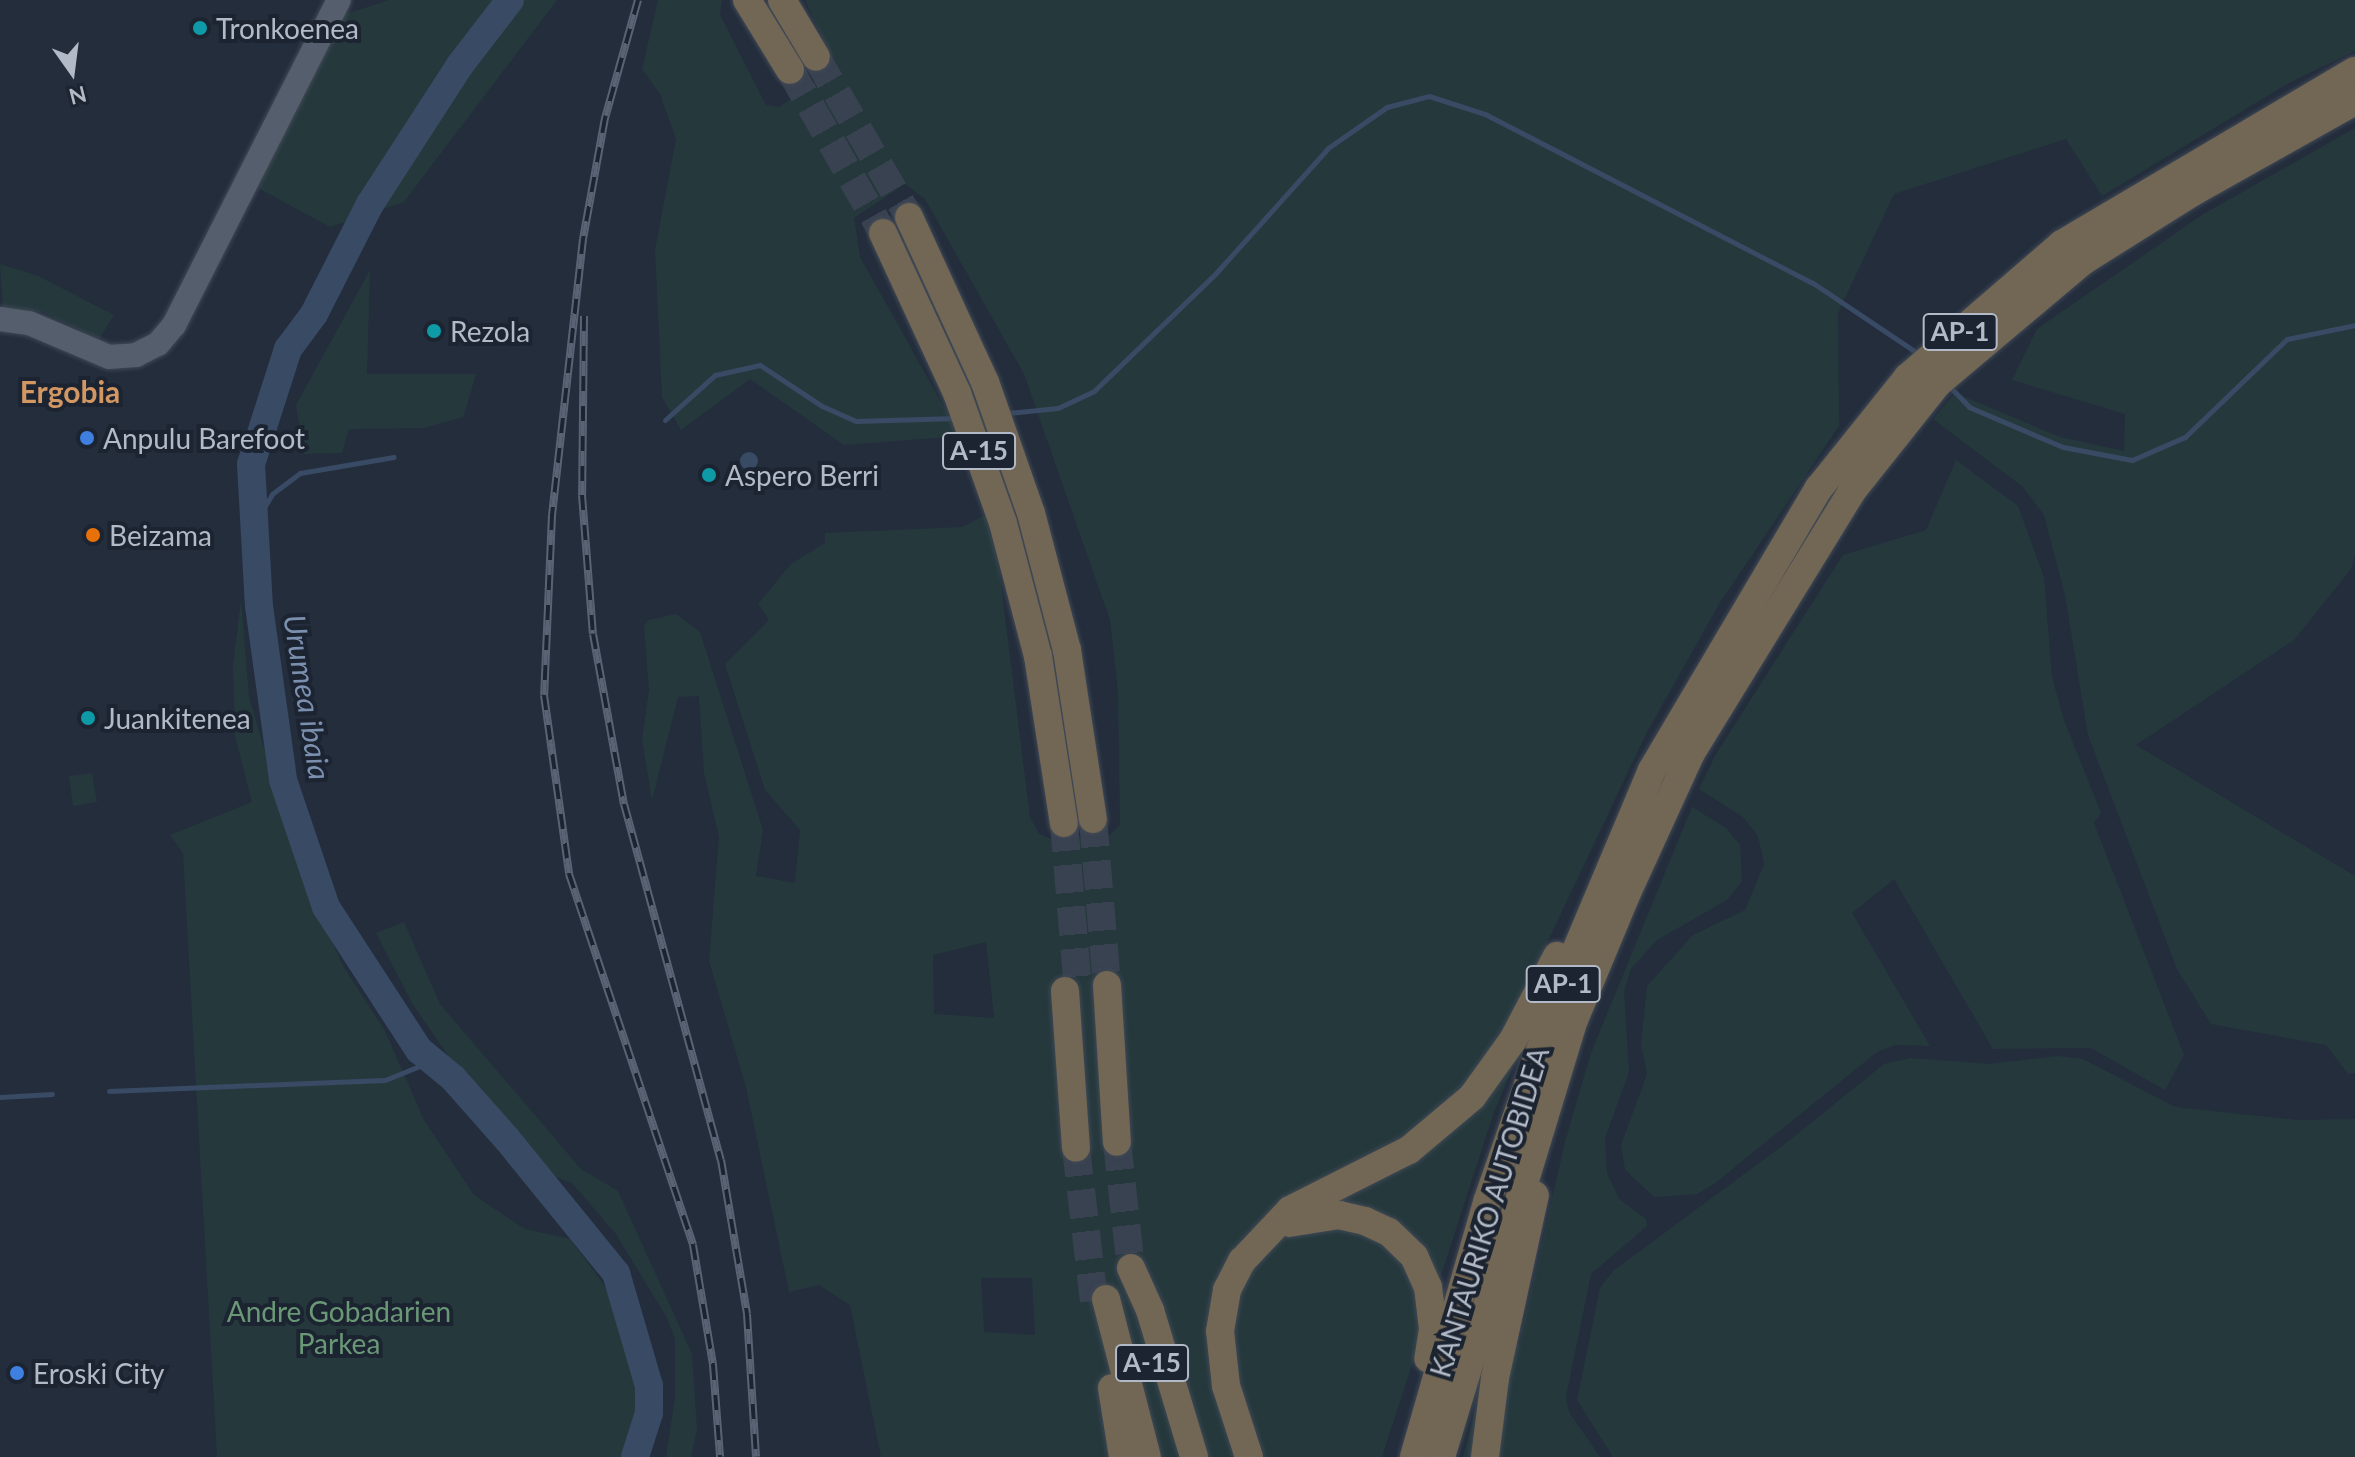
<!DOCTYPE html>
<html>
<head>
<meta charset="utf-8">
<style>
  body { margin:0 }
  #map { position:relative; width:2355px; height:1457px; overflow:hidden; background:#232d3c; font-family:Lato,sans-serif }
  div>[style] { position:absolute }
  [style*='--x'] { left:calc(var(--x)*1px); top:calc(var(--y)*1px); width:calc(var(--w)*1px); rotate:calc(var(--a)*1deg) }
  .green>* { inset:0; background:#25393d }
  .water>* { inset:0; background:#394a65 }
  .round { border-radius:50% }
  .stream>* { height:5px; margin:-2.5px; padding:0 2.5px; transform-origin:2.5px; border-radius:2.5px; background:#394a65 }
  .river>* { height:28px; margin:-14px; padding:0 14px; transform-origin:14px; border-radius:14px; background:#394a65 }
  .highway-tunnel>* { height:28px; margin-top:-14px; transform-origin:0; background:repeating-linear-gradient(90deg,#394251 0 28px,transparent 0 42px) }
  .roads { filter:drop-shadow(0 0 2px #404855) drop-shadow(0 0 2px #404855) }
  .major>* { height:24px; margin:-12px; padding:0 12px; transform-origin:12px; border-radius:12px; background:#555e6c }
  .highway>* { height:28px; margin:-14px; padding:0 14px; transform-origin:14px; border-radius:14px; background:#726754 }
  .rail>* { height:8px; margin-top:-4px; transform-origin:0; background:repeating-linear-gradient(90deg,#1c2431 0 15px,#596373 0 30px); box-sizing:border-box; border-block:2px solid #596373 }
  .dots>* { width:22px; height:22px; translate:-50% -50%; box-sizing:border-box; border:4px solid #1c2431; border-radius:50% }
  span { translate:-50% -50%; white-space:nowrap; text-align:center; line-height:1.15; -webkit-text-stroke:8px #1c2431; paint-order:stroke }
  .shield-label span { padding:2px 6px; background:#1c2431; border:2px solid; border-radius:6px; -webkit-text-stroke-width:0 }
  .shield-label { font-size:26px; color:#b3bac7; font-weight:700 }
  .poi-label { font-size:28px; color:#b3bac7 }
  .left { translate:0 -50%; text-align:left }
  .street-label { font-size:28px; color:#b3bac7 }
  .park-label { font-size:28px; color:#6a9876 }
  .neighbourhood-label { font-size:30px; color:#d29763; font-weight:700 }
  .water-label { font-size:30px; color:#7b8faf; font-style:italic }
  .north { position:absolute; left:32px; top:32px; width:80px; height:80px; -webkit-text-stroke:6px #1c2431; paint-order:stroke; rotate:166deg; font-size:22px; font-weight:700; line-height:32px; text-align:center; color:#b3bac7 }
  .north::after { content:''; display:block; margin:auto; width:28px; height:36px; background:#b3bac7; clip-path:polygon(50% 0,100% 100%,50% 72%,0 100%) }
</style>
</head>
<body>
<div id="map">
  <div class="green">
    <i style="clip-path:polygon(389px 0,557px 0,404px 202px,330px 227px,258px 188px,340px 16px)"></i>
    <i style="clip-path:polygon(evenodd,658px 0,722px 0,720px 15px,766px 105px,779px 107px,836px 68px,805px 0,2355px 0,2355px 51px,2289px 83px,2102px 196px,2066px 139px,1894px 194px,1838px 313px,1839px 426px,1719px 604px,1647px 732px,1528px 983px,1519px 1053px,1494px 1112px,1382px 1457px,881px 1457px,850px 1305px,819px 1285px,789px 1292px,746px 1087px,709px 961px,719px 837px,704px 773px,699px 696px,678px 697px,652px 800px,642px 740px,649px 690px,644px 627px,648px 620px,676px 614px,700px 632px,763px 830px,756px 876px,795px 883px,800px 830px,765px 790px,725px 664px,769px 620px,758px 604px,791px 564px,825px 543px,825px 533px,963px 527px,985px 515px,998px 560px,1030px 817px,1039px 834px,1057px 841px,1108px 837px,1120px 825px,1118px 692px,1110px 620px,1024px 374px,925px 199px,905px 184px,854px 218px,860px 257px,960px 436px,844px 445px,750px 379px,681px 430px,662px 397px,655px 250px,676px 139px,660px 94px,642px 69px,658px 0,986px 942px,994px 1018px,934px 1014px,933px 955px,986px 942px,658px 0,981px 1278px,1032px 1278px,1035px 1335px,984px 1332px,981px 1278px)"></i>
    <i style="clip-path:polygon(2355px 128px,2355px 555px,2351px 569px,2294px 640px,2136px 745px,2355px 876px,2355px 1073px,2348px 1074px,2326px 1045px,2211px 1024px,2177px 969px,2088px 735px,2065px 595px,2044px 515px,2023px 487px,1933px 419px,1955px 393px,2060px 437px,2124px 451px,2125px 414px,2012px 380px,2037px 329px,2202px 215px)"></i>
    <i style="clip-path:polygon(0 264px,38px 276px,114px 315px,99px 339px,43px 312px,3px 308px)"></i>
    <i style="clip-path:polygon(370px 270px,367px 374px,476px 374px,467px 405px,463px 417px,425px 428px,349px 429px,342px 453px,304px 454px,296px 405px)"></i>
    <i style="clip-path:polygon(1956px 460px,2018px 506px,2044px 577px,2052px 677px,2064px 720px,2101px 813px,2094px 823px,2184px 1055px,2165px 1090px,2091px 1048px,1993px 1049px,1894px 879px,1852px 913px,1930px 1046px,1896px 1045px,1877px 1052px,1714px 1184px,1697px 1194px,1654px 1197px,1625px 1170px,1621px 1145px,1647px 1074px,1641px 1044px,1647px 986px,1693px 935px,1745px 910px,1764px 864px,1758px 836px,1743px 817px,1699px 789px,1716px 754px,1843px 555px,1926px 530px)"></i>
    <i style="clip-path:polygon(241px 600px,249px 697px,302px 876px,343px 966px,385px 1031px,424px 1120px,474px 1195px,525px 1229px,570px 1239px,605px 1286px,644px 1384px,628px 1457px,217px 1457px,183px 853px,170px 835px,252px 802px,235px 736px,233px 665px)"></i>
    <i style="clip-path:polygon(92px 773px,97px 802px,73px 806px,69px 776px)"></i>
    <i style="clip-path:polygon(1692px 807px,1726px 828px,1740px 845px,1742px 881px,1727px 900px,1657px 940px,1631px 969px,1624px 991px,1629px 1072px,1605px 1138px,1607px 1173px,1619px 1199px,1646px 1219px,1647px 1226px,1591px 1274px,1566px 1397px,1569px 1412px,1600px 1457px,1463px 1457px,1491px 1349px,1519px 1345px,1565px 1142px,1591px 1053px)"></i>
    <i style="clip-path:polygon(404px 922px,440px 1004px,581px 1169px,618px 1191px,692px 1354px,697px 1429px,691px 1457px,666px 1457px,675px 1398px,675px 1339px,667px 1318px,616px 1234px,572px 1183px,542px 1172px,460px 1073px,412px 1003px,376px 933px)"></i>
    <i style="clip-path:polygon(2058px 1056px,2083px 1059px,2175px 1107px,2298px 1120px,2355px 1119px,2355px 1457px,1613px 1457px,1577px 1400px,1600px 1288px,1613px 1271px,1786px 1143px,1884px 1064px,1911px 1058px,1989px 1064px)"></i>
  </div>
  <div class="water">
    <i class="round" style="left:740px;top:452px;width:18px;height:18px"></i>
  </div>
  <div class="stream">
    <i style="--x:1949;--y:386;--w:29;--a:46"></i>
    <i style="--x:1969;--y:407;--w:102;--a:23.1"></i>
    <i style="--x:2063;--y:447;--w:70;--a:10.7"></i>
    <i style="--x:2132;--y:460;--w:58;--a:-23.5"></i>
    <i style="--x:2185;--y:437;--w:141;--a:-43.9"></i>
    <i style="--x:2287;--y:339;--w:69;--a:-11.6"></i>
    <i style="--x:1007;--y:413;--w:51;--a:-5.6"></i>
    <i style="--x:1058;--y:408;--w:40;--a:-25"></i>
    <i style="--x:1094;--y:391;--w:170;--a:-44"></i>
    <i style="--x:1216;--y:273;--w:168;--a:-48.1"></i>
    <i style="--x:1328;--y:148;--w:72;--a:-34.8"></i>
    <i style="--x:1387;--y:107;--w:43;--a:-14.7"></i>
    <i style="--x:1429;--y:96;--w:59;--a:17.8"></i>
    <i style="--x:1485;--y:114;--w:369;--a:27.3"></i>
    <i style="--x:1813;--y:283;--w:129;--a:33.9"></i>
    <i style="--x:665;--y:420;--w:67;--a:-42"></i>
    <i style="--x:715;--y:375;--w:46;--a:-12.5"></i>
    <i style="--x:760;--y:365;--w:74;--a:33.5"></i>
    <i style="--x:822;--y:406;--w:37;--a:24"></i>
    <i style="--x:856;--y:421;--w:101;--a:-1.7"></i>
    <i style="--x:253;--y:526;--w:37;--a:-59"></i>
    <i style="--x:272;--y:494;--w:35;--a:-37"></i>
    <i style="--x:300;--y:473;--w:95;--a:-9.7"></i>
    <i style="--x:109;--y:1091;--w:276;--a:-2.3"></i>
    <i style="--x:385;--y:1080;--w:51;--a:-22"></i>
    <i style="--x:0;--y:1097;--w:52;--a:-3.3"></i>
  </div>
  <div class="river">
    <i style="--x:510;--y:0;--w:82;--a:127.6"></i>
    <i style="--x:460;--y:65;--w:166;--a:122.9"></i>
    <i style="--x:370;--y:204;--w:123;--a:117"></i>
    <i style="--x:314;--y:314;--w:44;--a:126.6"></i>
    <i style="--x:288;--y:349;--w:121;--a:107.8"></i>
    <i style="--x:251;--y:464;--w:142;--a:86.8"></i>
    <i style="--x:259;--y:606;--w:176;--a:82.1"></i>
    <i style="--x:283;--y:780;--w:134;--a:71.3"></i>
    <i style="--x:326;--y:907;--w:171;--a:57"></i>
    <i style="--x:419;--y:1050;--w:44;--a:39.5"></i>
    <i style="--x:453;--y:1078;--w:81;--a:48.5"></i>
    <i style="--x:507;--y:1139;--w:173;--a:50.9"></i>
    <i style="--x:616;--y:1273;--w:118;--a:73.7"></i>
    <i style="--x:649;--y:1386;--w:27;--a:90"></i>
    <i style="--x:649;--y:1413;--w:46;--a:107.7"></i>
  </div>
  <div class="highway-tunnel">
    <i style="--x:816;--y:57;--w:185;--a:59.8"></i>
    <i style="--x:790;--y:70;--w:188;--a:60.3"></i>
    <i style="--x:1093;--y:819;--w:167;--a:85.2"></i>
    <i style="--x:1064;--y:823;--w:168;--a:85.2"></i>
    <i style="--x:1117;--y:1142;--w:127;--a:83.7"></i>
    <i style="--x:1076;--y:1148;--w:154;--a:83.3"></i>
  </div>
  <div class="roads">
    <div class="major">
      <i style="--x:0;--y:319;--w:29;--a:8"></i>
      <i style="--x:29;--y:323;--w:87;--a:23"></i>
      <i style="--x:109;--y:357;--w:27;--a:-4"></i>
      <i style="--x:136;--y:355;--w:25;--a:-27"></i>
      <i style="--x:158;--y:344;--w:25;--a:-50"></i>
      <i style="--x:174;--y:325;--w:364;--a:-63.1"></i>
    </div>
    <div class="highway">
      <i style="--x:747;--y:0;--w:82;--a:58.4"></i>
      <i style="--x:782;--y:0;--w:66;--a:59.2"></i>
      <i style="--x:909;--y:217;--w:182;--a:65.3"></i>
      <i style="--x:985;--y:382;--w:139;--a:70.7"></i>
      <i style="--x:1031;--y:513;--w:142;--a:75.3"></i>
      <i style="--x:1067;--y:650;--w:171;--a:81.3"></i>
      <i style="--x:883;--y:233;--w:176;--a:65.2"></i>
      <i style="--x:957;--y:393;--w:138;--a:70.5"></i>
      <i style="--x:1003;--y:523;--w:138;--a:75.3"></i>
      <i style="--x:1038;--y:656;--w:169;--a:81.2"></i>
      <i style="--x:1107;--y:985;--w:157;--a:86.4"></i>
      <i style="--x:1065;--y:991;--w:157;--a:86"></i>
      <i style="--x:1289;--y:1223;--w:51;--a:-9.1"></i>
      <i style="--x:1339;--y:1215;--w:27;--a:13"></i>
      <i style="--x:1365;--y:1221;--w:26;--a:25"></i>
      <i style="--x:1389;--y:1232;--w:35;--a:44"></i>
      <i style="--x:1414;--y:1256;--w:34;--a:66"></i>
      <i style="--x:1428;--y:1287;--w:42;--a:83.2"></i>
      <i style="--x:1433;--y:1329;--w:30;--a:99"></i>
      <i style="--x:1131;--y:1268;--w:46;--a:65.7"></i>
      <i style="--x:1150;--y:1310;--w:153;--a:73.3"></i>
      <i style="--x:1106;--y:1299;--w:163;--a:75.5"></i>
      <i style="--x:1112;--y:1388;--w:70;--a:80.9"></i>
      <i style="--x:1249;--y:1457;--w:75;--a:-107.9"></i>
      <i style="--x:1226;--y:1386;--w:55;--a:-96.2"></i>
      <i style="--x:1220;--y:1331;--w:42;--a:-80.3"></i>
      <i style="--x:1227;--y:1290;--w:33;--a:-63"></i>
      <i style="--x:1242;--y:1261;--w:70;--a:-46.7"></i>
      <i style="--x:1290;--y:1210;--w:133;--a:-26.8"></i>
      <i style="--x:1409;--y:1150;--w:82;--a:-40.1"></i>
      <i style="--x:1472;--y:1097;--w:70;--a:-54.3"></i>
      <i style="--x:1513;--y:1040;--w:95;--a:-62.4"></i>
      <i style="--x:1414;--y:1457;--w:265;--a:-74"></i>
      <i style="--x:1487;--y:1202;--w:244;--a:-70.8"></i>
      <i style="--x:1567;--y:972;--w:219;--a:-67.2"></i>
      <i style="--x:1652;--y:770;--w:328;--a:-59.4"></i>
      <i style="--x:1819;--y:488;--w:142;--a:-51.3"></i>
      <i style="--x:1908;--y:377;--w:203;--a:-40.8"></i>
      <i style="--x:2062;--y:244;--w:340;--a:-30.6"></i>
      <i style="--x:1441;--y:1457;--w:457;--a:-73.1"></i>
      <i style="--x:1574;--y:1020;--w:135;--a:-67.4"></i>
      <i style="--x:1626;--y:895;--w:156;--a:-65.4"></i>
      <i style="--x:1691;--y:753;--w:308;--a:-58.4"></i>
      <i style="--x:1852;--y:491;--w:138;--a:-51.5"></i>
      <i style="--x:1938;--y:383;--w:189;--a:-40.1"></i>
      <i style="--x:2083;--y:261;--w:130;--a:-32.1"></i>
      <i style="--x:2193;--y:192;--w:186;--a:-29.3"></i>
      <i style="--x:1485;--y:1457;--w:80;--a:-82.8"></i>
      <i style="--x:1495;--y:1378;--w:187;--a:-77.7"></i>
    </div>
  </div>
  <div class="rail">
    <i style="--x:638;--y:0;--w:123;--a:105.6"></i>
    <i style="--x:605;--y:118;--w:123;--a:100.3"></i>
    <i style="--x:583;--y:239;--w:278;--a:96.4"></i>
    <i style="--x:552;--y:515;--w:180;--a:92.5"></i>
    <i style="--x:544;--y:695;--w:181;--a:82"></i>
    <i style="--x:569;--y:874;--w:391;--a:71.5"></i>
    <i style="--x:693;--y:1245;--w:122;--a:80.5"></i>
    <i style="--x:713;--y:1365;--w:92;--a:85.6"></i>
    <i style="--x:584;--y:316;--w:179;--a:90.6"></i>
    <i style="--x:582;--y:495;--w:139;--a:85.5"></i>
    <i style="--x:593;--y:634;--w:173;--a:79.7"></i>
    <i style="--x:624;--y:804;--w:369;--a:74.8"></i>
    <i style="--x:721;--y:1160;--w:156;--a:80.4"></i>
    <i style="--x:747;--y:1314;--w:143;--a:86.4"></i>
  </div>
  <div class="dots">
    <i style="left:200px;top:28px;background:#0f9aa8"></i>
    <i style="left:434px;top:331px;background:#0f9aa8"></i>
    <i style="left:87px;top:438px;background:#3f7fe0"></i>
    <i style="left:709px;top:475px;background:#0f9aa8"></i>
    <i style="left:93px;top:535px;background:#e8710a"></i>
    <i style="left:88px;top:718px;background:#0f9aa8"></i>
    <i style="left:17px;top:1373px;background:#3f7fe0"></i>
  </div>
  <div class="shield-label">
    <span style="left:1960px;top:332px">AP-1</span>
    <span style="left:979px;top:451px">A-15</span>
    <span style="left:1563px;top:984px">AP-1</span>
    <span style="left:1152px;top:1363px">A-15</span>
  </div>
  <div class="poi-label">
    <span class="left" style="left:216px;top:28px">Tronkoenea</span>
    <span class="left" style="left:450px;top:331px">Rezola</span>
    <span class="left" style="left:103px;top:438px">Anpulu Barefoot</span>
    <span class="left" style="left:725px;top:475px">Aspero Berri</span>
    <span class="left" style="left:109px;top:535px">Beizama</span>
    <span class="left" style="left:104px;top:718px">Juankitenea</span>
    <span class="left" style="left:33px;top:1373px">Eroski City</span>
  </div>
  <div class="street-label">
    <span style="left:1489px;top:1212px;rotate:-73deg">KANTAURIKO AUTOBIDEA</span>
  </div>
  <div class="park-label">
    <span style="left:339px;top:1327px">Andre Gobadarien<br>Parkea</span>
  </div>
  <div class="neighbourhood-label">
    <span style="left:70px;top:391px">Ergobia</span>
  </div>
  <div class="water-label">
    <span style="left:308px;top:697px;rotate:81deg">Urumea ibaia</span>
  </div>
  <div class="north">N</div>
</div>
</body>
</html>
